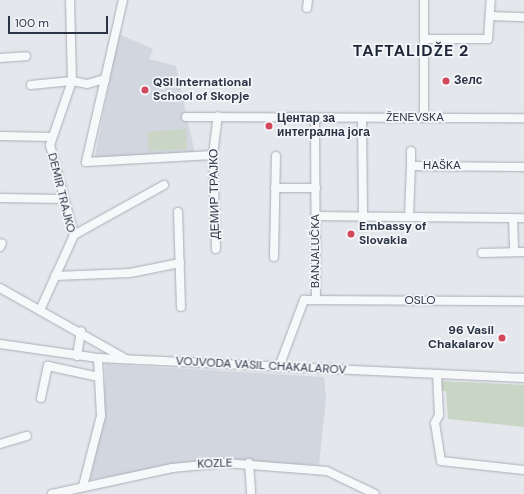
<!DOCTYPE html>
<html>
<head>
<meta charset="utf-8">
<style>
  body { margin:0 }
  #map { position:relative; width:524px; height:494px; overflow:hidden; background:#e4e7ec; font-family:"DM Sans",sans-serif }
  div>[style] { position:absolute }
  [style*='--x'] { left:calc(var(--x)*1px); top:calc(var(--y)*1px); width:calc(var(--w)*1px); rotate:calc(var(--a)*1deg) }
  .built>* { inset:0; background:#d2d6de }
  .green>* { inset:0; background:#c9d6c5 }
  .roads { filter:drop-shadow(0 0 1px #a9aeb7) drop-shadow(0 0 1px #a9aeb7) }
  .minor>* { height:8px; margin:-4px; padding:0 4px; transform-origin:4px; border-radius:4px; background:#f7f8fa }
  .dots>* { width:11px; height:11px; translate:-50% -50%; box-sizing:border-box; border:2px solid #f4f6f9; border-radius:50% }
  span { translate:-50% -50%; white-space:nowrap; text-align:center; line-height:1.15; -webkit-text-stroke:3.5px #f4f6f9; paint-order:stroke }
  .poi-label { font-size:12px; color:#2b3445; font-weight:700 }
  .left { translate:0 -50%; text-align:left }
  .right { translate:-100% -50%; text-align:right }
  .street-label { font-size:12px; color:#2b3445 }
  .district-label { font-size:16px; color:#1d2536; font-weight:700; letter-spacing:1px }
  .scale { position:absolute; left:8px; top:16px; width:100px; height:18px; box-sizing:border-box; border:2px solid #2b3445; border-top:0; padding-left:5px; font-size:12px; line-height:14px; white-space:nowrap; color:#2b3445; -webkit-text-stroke:3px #f4f6f9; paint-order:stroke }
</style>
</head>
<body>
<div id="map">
  <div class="built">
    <i style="clip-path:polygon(119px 34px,153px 49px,149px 59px,176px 66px,195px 154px,94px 161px)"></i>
    <i style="clip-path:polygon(105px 364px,324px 377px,326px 399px,319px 465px,206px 460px,90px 480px,104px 417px)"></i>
  </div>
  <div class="green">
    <i style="clip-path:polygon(186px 129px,187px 149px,149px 151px,147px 132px)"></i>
    <i style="clip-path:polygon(440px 381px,524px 385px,524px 427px,448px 419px,446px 391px,440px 391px)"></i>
  </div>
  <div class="roads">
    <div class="minor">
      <i style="--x:307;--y:8;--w:8;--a:-83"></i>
      <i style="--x:491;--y:16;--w:33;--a:2"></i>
      <i style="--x:424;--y:39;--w:64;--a:0"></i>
      <i style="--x:488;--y:39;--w:39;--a:-86"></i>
      <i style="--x:0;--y:58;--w:26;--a:-4"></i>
      <i style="--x:105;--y:79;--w:85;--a:102.9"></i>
      <i style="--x:86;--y:162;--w:127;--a:-3.2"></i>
      <i style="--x:31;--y:85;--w:41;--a:-5.6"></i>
      <i style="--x:72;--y:81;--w:15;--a:11"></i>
      <i style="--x:87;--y:84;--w:19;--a:-16"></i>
      <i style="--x:105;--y:79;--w:81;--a:-77.2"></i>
      <i style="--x:186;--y:117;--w:338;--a:0.2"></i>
      <i style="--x:315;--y:118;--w:182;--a:89.7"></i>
      <i style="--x:362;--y:118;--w:99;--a:89.4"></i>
      <i style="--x:424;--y:118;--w:118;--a:-90"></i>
      <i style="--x:0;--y:136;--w:51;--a:1.1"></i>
      <i style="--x:411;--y:166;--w:15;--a:-90"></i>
      <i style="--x:275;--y:188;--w:41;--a:0"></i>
      <i style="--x:0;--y:198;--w:63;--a:0.9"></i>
      <i style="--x:178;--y:212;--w:95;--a:88.2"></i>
      <i style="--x:316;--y:216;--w:208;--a:0.6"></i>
      <i style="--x:409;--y:217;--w:51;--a:-87.8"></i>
      <i style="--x:411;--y:166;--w:113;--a:0.5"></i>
      <i style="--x:513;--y:218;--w:34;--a:88"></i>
      <i style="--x:74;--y:235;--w:103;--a:-29.1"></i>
      <i style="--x:0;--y:247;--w:4;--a:-63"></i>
      <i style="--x:216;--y:249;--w:94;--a:-91.8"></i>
      <i style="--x:213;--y:155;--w:39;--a:-83"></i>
      <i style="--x:482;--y:253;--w:42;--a:-1.4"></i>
      <i style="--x:274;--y:257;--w:101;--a:-88.9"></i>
      <i style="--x:55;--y:276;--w:75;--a:-2.3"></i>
      <i style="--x:130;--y:273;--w:51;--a:-11.3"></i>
      <i style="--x:0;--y:288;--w:145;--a:29.4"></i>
      <i style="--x:40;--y:310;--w:82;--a:-65.6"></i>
      <i style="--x:74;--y:235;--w:93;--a:-104.9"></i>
      <i style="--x:50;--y:145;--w:68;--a:-71"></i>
      <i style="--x:72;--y:81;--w:81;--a:-91.4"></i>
      <i style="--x:0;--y:344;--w:99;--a:8.1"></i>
      <i style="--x:98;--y:358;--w:426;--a:2.7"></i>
      <i style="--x:77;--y:356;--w:25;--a:-81"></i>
      <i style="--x:279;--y:367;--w:72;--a:-69.5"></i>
      <i style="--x:304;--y:300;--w:220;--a:0.3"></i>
      <i style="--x:437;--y:374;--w:41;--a:87.2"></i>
      <i style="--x:439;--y:415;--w:9;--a:117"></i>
      <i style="--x:435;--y:423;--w:38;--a:81"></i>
      <i style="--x:441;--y:461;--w:83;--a:6.2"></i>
      <i style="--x:41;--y:398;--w:33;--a:-78"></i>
      <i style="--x:48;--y:366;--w:52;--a:12.2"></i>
      <i style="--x:0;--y:444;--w:28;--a:-17"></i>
      <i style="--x:249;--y:463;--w:31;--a:86"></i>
      <i style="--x:83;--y:486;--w:72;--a:-75.6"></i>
      <i style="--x:101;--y:416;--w:58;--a:-93"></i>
      <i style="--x:52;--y:494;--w:123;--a:-12.2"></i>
      <i style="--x:172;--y:468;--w:53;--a:-5.4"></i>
      <i style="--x:225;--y:463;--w:102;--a:4.5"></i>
      <i style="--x:327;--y:471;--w:53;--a:25.6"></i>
    </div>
  </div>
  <div class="dots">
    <i style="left:446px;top:81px;background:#d1495b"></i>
    <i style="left:145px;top:90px;background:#d1495b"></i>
    <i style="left:269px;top:126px;background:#d1495b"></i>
    <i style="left:351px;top:234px;background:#d1495b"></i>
    <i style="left:502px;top:338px;background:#d1495b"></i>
  </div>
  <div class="poi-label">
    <span class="left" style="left:454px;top:81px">Зелс</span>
    <span class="left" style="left:153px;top:90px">QSI International<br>School of Skopje</span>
    <span class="left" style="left:277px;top:126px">Центар за<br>интегрална јога</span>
    <span class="left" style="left:359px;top:234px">Embassy of<br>Slovakia</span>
    <span class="right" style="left:494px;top:338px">96 Vasil<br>Chakalarov</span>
  </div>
  <div class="street-label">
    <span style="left:415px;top:118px">ŽENEVSKA</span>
    <span style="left:442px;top:166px">HAŠKA</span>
    <span style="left:61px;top:193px;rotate:76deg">DEMIR TRAJKO</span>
    <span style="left:215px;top:194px;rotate:-91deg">ДЕМИР ТРАЈКО</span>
    <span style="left:316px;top:251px;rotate:-90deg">BANJALUČKA</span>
    <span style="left:420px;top:301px">OSLO</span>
    <span style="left:261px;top:366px;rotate:3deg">VOJVODA VASIL CHAKALAROV</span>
    <span style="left:215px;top:464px;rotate:-2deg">KOZLE</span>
  </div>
  <div class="district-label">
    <span style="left:411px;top:51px">TAFTALIDŽE 2</span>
  </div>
  <div class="scale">100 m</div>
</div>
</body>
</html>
